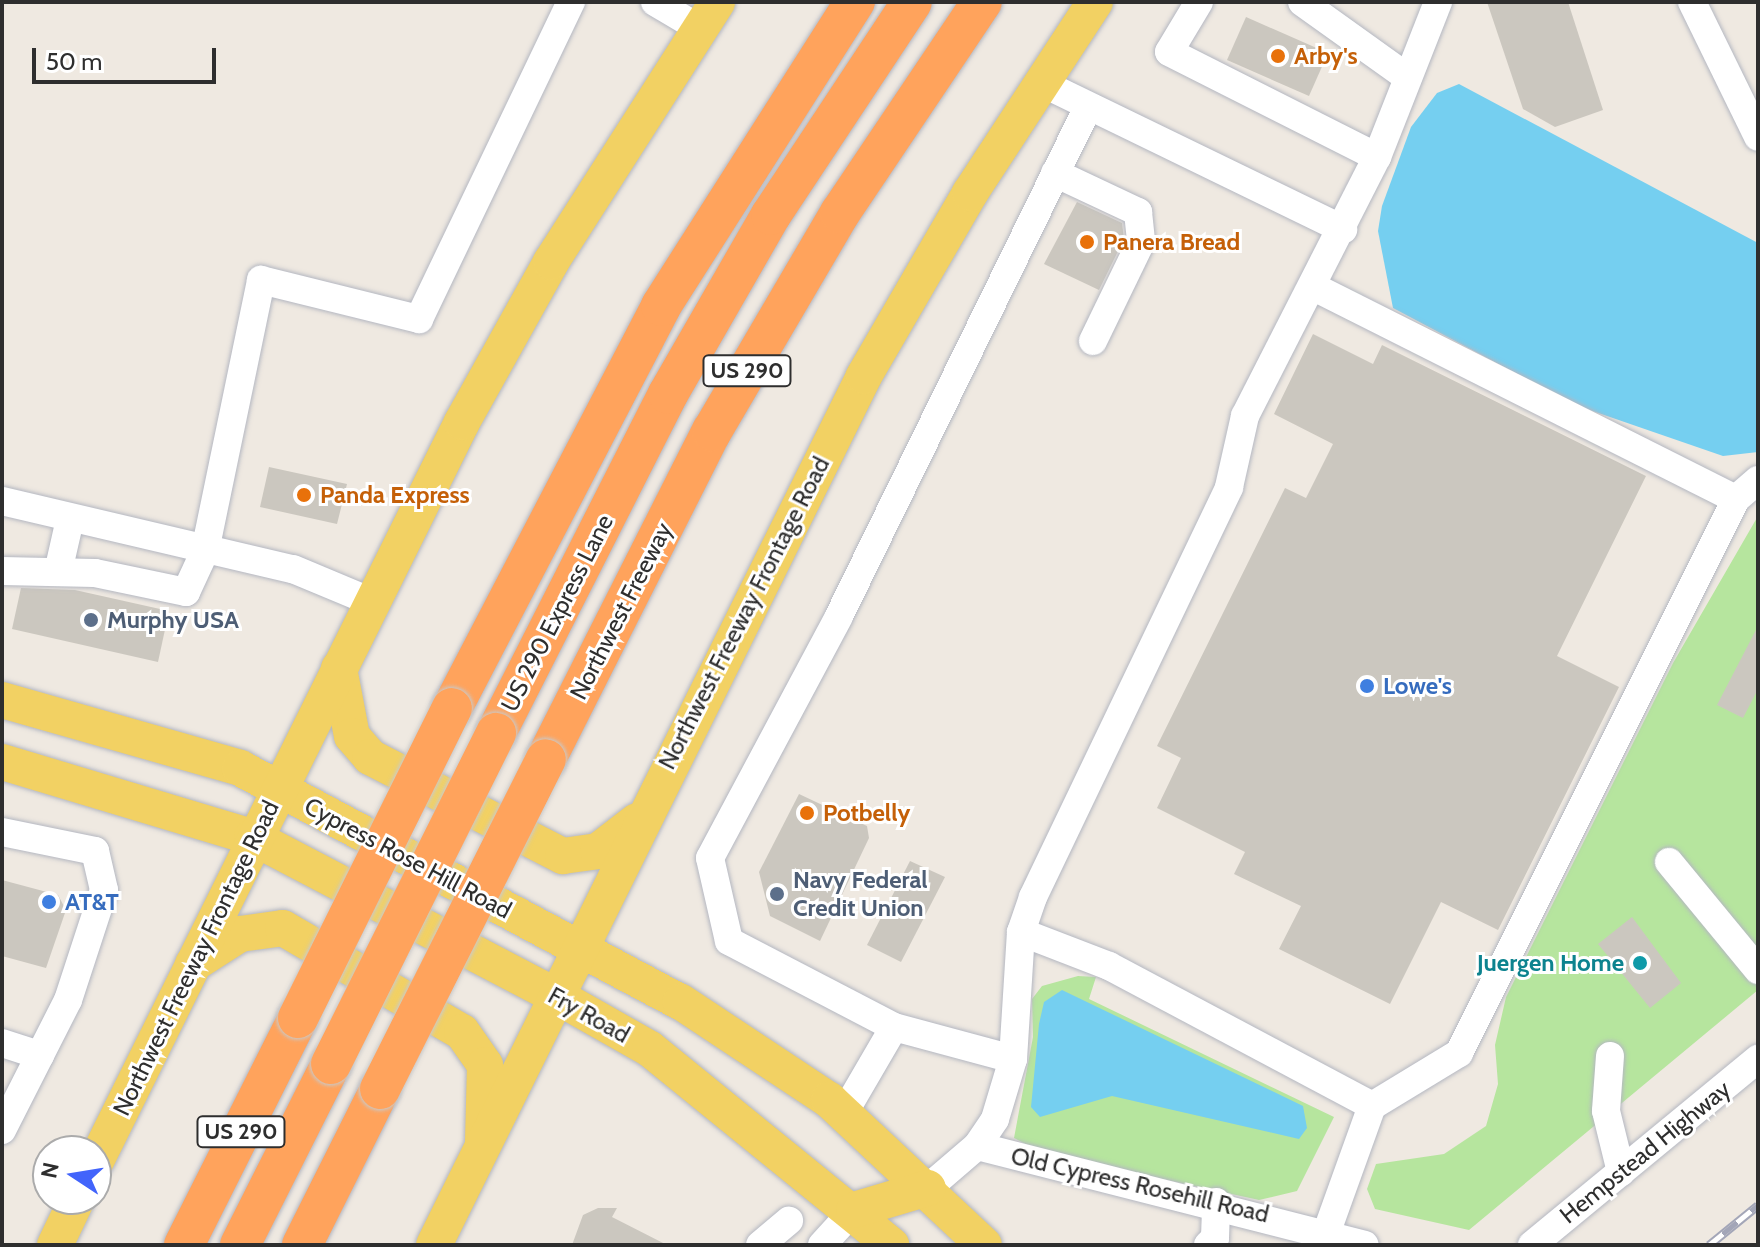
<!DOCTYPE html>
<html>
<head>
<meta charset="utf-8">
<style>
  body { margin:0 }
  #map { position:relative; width:1760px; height:1247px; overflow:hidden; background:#efe9e1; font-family:Cabin,sans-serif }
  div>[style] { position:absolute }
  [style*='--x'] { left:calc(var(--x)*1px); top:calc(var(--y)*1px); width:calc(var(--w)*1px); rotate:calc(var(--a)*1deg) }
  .green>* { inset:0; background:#b6e59e }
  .water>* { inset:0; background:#75cff0 }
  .building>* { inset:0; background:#cbc7bf }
  .roads { filter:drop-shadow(0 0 2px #b4b7c1) drop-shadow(0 0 2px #b4b7c1) }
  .minor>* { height:28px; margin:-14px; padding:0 14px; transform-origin:14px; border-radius:14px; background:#fff }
  .major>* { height:36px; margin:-18px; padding:0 18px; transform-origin:18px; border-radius:18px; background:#f2d163 }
  .highway>* { height:40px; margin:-20px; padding:0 20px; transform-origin:20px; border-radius:20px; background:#ffa35c }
  .rail>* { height:9px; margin-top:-4.5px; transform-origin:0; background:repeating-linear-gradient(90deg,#fff 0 18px,#a3a6b8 0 36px); box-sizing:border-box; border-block:2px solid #a3a6b8 }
  .bridges { filter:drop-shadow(0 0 2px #c9c9c9) drop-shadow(0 0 2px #c9c9c9) }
  .highway-bridge>* { height:40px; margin:-20px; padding:0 20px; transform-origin:20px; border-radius:20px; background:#ffa35c }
  .dots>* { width:22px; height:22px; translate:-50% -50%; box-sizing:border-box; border:4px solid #fff; border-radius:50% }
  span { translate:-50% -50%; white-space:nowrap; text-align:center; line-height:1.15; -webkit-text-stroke:6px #fff; paint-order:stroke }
  .shield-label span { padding:2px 6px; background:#fff; border:2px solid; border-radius:6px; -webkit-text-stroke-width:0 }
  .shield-label { font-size:22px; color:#2e2e2e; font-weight:700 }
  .food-label { font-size:24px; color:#c56008; font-weight:700 }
  .left { translate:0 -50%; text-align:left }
  .street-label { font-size:24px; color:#2e2e2e }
  .service-label { font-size:24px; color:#4e5e75; font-weight:700 }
  .shop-label { font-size:24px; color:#366cbe; font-weight:700 }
  .culture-label { font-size:24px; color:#0d838f; font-weight:700 }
  .right { translate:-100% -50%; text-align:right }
  .frame { position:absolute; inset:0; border:4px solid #2e2e2e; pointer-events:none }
  .north { position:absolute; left:32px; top:1135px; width:80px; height:80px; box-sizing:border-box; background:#fff; border:2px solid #ababab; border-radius:50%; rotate:282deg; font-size:22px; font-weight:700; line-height:32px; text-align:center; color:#2e2e2e }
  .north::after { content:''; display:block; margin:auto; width:28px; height:36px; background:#4264fb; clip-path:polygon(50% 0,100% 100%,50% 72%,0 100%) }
  .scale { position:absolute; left:32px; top:48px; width:184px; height:36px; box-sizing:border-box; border:4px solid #2e2e2e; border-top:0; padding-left:10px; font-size:24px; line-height:28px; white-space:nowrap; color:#2e2e2e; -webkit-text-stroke:6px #fff; paint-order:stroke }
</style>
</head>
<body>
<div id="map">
  <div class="green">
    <i style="clip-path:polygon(1758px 516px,1758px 990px,1469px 1230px,1375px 1209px,1367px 1189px,1376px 1164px,1444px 1154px,1486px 1126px,1498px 1084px,1495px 1045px,1506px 997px,1673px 663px)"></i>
    <i style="clip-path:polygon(1078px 976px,1096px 977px,1089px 999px,1334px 1117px,1297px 1191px,1259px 1200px,1043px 1153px,1014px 1138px,1033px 1037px,1032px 999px,1042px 986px)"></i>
  </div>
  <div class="water">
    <i style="clip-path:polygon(1459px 84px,1758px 243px,1758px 452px,1723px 456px,1578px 406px,1393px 308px,1378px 231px,1382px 206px,1411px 127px,1437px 93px)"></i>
    <i style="clip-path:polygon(1062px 990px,1303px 1106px,1307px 1128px,1299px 1139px,1112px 1096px,1040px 1117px,1031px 1107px,1039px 1024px,1044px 1002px)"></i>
  </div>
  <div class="building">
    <i style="clip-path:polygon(1487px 2px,1568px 2px,1603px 110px,1555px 127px,1523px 109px)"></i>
    <i style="clip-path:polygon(1246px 17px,1328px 53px,1309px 96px,1227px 60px)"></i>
    <i style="clip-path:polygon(1077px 202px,1122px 223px,1124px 239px,1099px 290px,1044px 264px)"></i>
    <i style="clip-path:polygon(1313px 334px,1373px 364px,1382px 345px,1646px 476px,1557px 656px,1619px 687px,1498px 930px,1441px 902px,1390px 1004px,1279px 949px,1301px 906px,1234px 874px,1245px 852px,1157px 808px,1181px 758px,1157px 746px,1285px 488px,1306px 498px,1333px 444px,1274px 414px)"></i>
    <i style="clip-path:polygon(269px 467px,347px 484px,337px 524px,260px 507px)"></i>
    <i style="clip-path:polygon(21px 588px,75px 590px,169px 611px,158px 662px,12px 629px)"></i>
    <i style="clip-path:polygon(1758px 626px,1758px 689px,1743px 718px,1717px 705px)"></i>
    <i style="clip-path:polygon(799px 794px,867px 826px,869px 838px,820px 941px,770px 916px,759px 872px)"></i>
    <i style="clip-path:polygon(910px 861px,945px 877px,901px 962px,867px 945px)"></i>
    <i style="clip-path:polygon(2px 880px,58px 895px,66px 910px,46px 968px,2px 956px)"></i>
    <i style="clip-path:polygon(1632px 917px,1681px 983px,1650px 1008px,1598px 944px)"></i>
    <i style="clip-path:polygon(598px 1208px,617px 1208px,612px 1217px,667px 1245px,572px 1245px,583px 1215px)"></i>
  </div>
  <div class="roads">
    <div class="minor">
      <i style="--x:655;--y:2;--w:51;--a:30.6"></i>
      <i style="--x:1199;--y:2;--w:58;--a:121"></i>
      <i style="--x:1169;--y:52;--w:233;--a:26.8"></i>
      <i style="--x:1302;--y:2;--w:130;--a:35.6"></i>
      <i style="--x:1692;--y:2;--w:150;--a:63.9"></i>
      <i style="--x:1042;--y:83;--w:335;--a:25.9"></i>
      <i style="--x:1055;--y:173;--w:92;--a:25.2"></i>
      <i style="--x:1138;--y:212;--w:30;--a:84"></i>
      <i style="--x:1141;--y:242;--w:110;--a:115.9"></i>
      <i style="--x:1312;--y:286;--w:474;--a:26.7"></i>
      <i style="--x:2;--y:501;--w:299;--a:13.2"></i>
      <i style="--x:293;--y:569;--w:86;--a:22.7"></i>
      <i style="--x:2;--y:571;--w:93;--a:1.2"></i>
      <i style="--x:95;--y:573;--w:93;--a:11.8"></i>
      <i style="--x:186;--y:592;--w:45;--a:-65.1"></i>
      <i style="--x:205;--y:551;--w:277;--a:-78.3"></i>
      <i style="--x:261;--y:280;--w:163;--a:13.9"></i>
      <i style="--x:419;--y:319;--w:352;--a:-64.4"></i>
      <i style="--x:58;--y:572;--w:54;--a:-77.2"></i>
      <i style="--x:2;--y:832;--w:95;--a:11.5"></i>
      <i style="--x:95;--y:851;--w:40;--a:77"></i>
      <i style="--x:104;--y:890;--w:116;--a:108.1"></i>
      <i style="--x:68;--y:1000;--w:146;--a:116.9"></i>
      <i style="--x:1669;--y:862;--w:140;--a:50.5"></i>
      <i style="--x:1021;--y:932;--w:94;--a:21.1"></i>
      <i style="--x:1109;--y:966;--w:298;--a:28"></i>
      <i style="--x:1372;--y:1106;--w:148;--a:109.8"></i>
      <i style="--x:894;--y:1027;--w:123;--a:15.1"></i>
      <i style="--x:2;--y:1043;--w:40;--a:18"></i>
      <i style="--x:1610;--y:1056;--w:55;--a:94.2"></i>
      <i style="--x:1606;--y:1111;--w:63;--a:76.2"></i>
      <i style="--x:1372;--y:1106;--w:102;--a:-31.3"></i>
      <i style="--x:1459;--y:1053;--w:619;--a:-63.43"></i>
      <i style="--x:1736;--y:499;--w:29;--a:-41"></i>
      <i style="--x:844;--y:1113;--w:99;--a:-59.8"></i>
      <i style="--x:894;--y:1027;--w:186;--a:-152.5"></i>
      <i style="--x:729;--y:941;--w:85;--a:-102.9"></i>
      <i style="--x:710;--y:858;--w:274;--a:-61.9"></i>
      <i style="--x:839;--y:616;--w:567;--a:-63.93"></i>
      <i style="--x:977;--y:1146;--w:32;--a:-56"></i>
      <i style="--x:995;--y:1119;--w:63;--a:-73.3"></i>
      <i style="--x:1013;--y:1059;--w:127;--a:-86.4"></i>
      <i style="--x:1021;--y:932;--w:37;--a:-71"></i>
      <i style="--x:1033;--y:897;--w:454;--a:-64.4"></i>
      <i style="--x:1229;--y:487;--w:73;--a:-77.3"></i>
      <i style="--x:1245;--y:416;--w:291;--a:-63"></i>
      <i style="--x:1377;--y:157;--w:167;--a:-68.5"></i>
      <i style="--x:928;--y:1188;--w:65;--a:-40.6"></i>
      <i style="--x:977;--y:1146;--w:400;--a:14.3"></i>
      <i style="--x:760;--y:1245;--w:38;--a:-40"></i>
      <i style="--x:822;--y:1245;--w:47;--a:-47.6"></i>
      <i style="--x:1208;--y:1245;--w:10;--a:-45"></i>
      <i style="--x:1215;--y:1238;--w:36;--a:-88"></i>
      <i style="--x:1532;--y:1245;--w:293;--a:-39.5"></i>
    </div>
    <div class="major">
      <i style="--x:339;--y:668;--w:69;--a:79.2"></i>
      <i style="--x:352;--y:736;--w:28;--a:49"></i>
      <i style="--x:370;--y:757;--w:217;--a:27.2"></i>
      <i style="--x:563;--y:856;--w:35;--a:-8"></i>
      <i style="--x:598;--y:851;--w:49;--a:-37.6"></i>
      <i style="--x:2;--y:700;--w:248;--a:15.9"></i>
      <i style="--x:240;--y:768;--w:499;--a:28"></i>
      <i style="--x:681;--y:1002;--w:178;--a:33.5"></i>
      <i style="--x:829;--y:1100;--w:212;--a:43.1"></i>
      <i style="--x:2;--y:762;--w:261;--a:16.7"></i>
      <i style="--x:252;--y:837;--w:348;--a:27.6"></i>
      <i style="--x:560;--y:998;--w:103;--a:29.5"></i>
      <i style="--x:650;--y:1049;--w:311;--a:39.1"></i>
      <i style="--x:193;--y:964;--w:56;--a:-32.6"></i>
      <i style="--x:240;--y:934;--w:43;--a:-7.9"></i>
      <i style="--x:283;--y:928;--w:207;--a:30.2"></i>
      <i style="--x:462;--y:1032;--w:40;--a:55.1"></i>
      <i style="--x:485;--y:1065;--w:77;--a:91.5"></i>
      <i style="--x:96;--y:1161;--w:825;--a:-63.65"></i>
      <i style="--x:462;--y:422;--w:183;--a:-60.9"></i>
      <i style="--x:551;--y:262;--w:308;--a:-57.4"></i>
      <i style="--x:854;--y:1210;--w:77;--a:-16.6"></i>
      <i style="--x:55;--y:1245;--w:51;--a:-64.4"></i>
      <i style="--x:434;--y:1245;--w:970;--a:-63.67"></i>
      <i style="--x:864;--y:376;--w:211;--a:-59.9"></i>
      <i style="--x:970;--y:193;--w:228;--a:-56.8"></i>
    </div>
    <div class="highway">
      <i style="--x:452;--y:708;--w:453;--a:-62.5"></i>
      <i style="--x:661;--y:306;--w:361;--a:-57.5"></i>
      <i style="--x:496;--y:733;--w:380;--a:-63.1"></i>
      <i style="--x:668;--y:394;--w:207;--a:-60.1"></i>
      <i style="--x:771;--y:215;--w:255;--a:-56.5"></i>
      <i style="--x:546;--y:759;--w:368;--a:-63.2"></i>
      <i style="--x:712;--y:431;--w:253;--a:-59.6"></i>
      <i style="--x:840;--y:213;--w:254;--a:-56.1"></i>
      <i style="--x:184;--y:1245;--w:254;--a:-63.3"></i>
      <i style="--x:240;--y:1245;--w:203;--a:-63.3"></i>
      <i style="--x:302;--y:1245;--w:174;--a:-63.4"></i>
    </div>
  </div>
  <div class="rail">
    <i style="--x:1709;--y:1245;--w:63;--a:-39.2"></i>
  </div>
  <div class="bridges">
    <div class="highway-bridge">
      <i style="--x:298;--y:1018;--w:346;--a:-63.6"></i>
      <i style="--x:331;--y:1064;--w:370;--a:-63.5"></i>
      <i style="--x:380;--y:1089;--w:369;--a:-63.3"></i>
    </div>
  </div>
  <div class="dots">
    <i style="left:1278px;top:56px;background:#e8710a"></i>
    <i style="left:1087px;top:242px;background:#e8710a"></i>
    <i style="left:304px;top:495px;background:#e8710a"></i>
    <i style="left:91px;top:620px;background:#5c6f8a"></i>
    <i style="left:1367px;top:686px;background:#3f7fe0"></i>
    <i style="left:807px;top:813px;background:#e8710a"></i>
    <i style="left:777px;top:894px;background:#5c6f8a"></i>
    <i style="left:49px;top:902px;background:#3f7fe0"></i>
    <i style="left:1640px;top:963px;background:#0f9aa8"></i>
  </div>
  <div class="shield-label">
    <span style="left:747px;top:371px">US 290</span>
    <span style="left:241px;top:1132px">US 290</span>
  </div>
  <div class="food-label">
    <span class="left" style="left:1294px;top:56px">Arby's</span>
    <span class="left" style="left:1103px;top:242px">Panera Bread</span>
    <span class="left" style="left:320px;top:495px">Panda Express</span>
    <span class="left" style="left:823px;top:813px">Potbelly</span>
  </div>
  <div class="street-label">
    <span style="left:621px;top:611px;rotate:-63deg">Northwest Freeway</span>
    <span style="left:557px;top:613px;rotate:-63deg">US 290 Express Lane</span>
    <span style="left:744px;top:613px;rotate:-63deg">Northwest Freeway Frontage Road</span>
    <span style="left:408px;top:858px;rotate:28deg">Cypress Rose Hill Road</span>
    <span style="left:196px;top:958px;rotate:-64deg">Northwest Freeway Frontage Road</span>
    <span style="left:589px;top:1015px;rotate:29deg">Fry Road</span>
    <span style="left:1645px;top:1152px;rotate:-39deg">Hempstead Highway</span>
    <span style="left:1140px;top:1185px;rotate:13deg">Old Cypress Rosehill Road</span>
  </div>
  <div class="service-label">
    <span class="left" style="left:107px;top:620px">Murphy USA</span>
    <span class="left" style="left:793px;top:894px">Navy Federal<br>Credit Union</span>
  </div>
  <div class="shop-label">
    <span class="left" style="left:1383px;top:686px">Lowe's</span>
    <span class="left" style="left:65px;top:902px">AT&amp;T</span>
  </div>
  <div class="culture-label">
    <span class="right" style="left:1624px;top:963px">Juergen Home</span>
  </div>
  <div class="frame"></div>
  <div class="north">N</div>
  <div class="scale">50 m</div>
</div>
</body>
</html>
